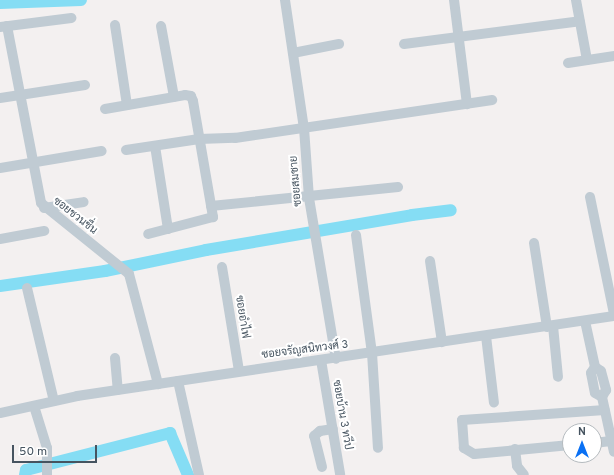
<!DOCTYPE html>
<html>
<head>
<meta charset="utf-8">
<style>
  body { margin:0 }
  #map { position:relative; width:614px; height:475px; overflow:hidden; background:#f3f0f0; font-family:Overpass,Sarabun,sans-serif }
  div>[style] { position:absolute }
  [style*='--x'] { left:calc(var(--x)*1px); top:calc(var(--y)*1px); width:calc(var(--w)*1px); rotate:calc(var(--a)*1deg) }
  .canal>* { height:12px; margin:-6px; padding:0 6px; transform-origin:6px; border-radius:6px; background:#85ddf4 }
  .street>* { height:10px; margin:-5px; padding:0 5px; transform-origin:5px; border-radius:5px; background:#c0cbd3 }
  span { translate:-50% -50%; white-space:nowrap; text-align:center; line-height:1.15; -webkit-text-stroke:4px #fff; paint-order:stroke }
  .street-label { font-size:11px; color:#465460 }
  .north { position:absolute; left:562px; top:423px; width:40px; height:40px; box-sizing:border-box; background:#fff; border:1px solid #b5bbbf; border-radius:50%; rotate:0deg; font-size:11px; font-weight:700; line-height:16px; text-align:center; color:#465460 }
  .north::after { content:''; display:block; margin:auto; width:14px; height:18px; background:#0970f4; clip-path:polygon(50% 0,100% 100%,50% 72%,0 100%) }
  .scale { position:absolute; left:12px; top:445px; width:85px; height:18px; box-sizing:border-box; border:2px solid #465460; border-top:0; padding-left:5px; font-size:12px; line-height:14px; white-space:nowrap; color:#465460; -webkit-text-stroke:3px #fff; paint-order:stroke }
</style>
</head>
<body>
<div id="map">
  <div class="canal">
    <i style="--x:0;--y:3;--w:81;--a:-2.1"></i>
    <i style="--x:0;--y:286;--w:106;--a:-8.1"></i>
    <i style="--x:105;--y:271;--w:103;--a:-11.7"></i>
    <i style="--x:206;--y:250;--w:209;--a:-9.6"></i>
    <i style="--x:412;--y:215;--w:39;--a:-7"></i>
    <i style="--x:25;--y:475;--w:5;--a:-79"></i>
    <i style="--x:26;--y:470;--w:149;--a:-14.4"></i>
    <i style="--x:170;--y:433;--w:46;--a:66.8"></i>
  </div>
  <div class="street">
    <i style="--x:285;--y:0;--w:129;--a:81.6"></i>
    <i style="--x:304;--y:128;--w:70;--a:85.9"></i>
    <i style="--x:309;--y:198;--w:163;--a:80.5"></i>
    <i style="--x:454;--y:0;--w:105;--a:82.9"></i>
    <i style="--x:576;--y:0;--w:61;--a:79.6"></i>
    <i style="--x:115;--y:25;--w:81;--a:81.5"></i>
    <i style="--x:7;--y:26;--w:180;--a:79.1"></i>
    <i style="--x:41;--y:203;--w:113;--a:38.9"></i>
    <i style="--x:129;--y:274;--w:114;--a:75.2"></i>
    <i style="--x:161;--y:26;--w:72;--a:79.6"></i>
    <i style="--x:0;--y:27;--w:72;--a:-7.2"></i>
    <i style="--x:404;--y:44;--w:177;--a:-7.4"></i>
    <i style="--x:293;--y:53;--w:47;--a:-11.1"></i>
    <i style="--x:568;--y:63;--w:47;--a:-8.7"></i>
    <i style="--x:0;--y:98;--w:86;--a:-8.7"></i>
    <i style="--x:105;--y:109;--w:81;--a:-9.9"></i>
    <i style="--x:185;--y:95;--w:6;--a:9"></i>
    <i style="--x:191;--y:96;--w:5;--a:68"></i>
    <i style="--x:193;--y:101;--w:118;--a:80.2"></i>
    <i style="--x:213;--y:217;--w:67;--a:165.3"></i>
    <i style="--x:155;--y:146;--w:84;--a:81.1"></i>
    <i style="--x:126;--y:150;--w:74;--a:-8.6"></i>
    <i style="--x:199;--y:139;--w:36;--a:-2"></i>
    <i style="--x:235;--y:138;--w:260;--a:-8.4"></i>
    <i style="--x:0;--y:168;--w:103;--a:-9.5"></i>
    <i style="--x:590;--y:197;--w:119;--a:78.4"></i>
    <i style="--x:211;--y:206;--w:188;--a:-5.8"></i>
    <i style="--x:44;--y:208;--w:40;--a:-8.5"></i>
    <i style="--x:356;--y:235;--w:119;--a:82.3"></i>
    <i style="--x:372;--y:353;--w:95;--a:86.4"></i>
    <i style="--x:0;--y:239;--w:45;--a:-10.3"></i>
    <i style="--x:534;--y:243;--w:85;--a:81.2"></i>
    <i style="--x:430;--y:261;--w:82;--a:81.6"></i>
    <i style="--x:222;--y:267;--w:105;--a:80.7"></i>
    <i style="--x:27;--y:288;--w:116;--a:76.6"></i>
    <i style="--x:585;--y:321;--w:47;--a:77.7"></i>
    <i style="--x:595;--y:367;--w:7;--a:124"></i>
    <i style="--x:591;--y:373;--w:20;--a:79"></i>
    <i style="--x:595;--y:393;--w:8;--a:30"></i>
    <i style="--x:553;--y:326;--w:51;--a:84.4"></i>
    <i style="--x:486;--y:336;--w:67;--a:83.2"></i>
    <i style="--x:115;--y:358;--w:32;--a:85"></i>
    <i style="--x:321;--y:360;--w:116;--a:80.5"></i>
    <i style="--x:595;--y:367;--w:7;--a:34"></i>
    <i style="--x:601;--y:371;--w:20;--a:75"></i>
    <i style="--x:606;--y:390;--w:8;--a:120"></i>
    <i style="--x:602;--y:397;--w:56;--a:77.7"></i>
    <i style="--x:178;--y:381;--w:96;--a:77.4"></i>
    <i style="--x:34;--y:406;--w:44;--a:72.8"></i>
    <i style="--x:47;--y:448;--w:27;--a:90"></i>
    <i style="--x:0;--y:413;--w:79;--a:-12.4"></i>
    <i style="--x:77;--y:396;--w:543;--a:-8.47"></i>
    <i style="--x:594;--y:443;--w:17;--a:-7"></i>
    <i style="--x:570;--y:445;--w:96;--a:174.6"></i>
    <i style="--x:474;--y:454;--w:12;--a:-149"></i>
    <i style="--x:464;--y:448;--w:28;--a:-94"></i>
    <i style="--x:462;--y:420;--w:143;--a:-4"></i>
    <i style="--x:515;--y:449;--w:17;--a:83"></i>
    <i style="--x:517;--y:466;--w:11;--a:52"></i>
    <i style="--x:322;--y:467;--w:32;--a:-104"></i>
    <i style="--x:314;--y:436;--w:8;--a:-40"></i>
    <i style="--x:320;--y:431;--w:13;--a:-9"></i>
  </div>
  <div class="street-label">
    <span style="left:296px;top:181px;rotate:-95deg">ซอยสมชาย</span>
    <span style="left:75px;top:216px;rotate:38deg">ซอยชวนชื่น</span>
    <span style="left:242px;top:317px;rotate:81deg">ซอยอำไฟ</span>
    <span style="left:305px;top:350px;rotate:-7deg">ซอยจรัญสนิทวงศ์ 3</span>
    <span style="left:342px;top:415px;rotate:80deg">ซอยบ้าน 3 ทวีป</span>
  </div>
  <div class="north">N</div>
  <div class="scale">50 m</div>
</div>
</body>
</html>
